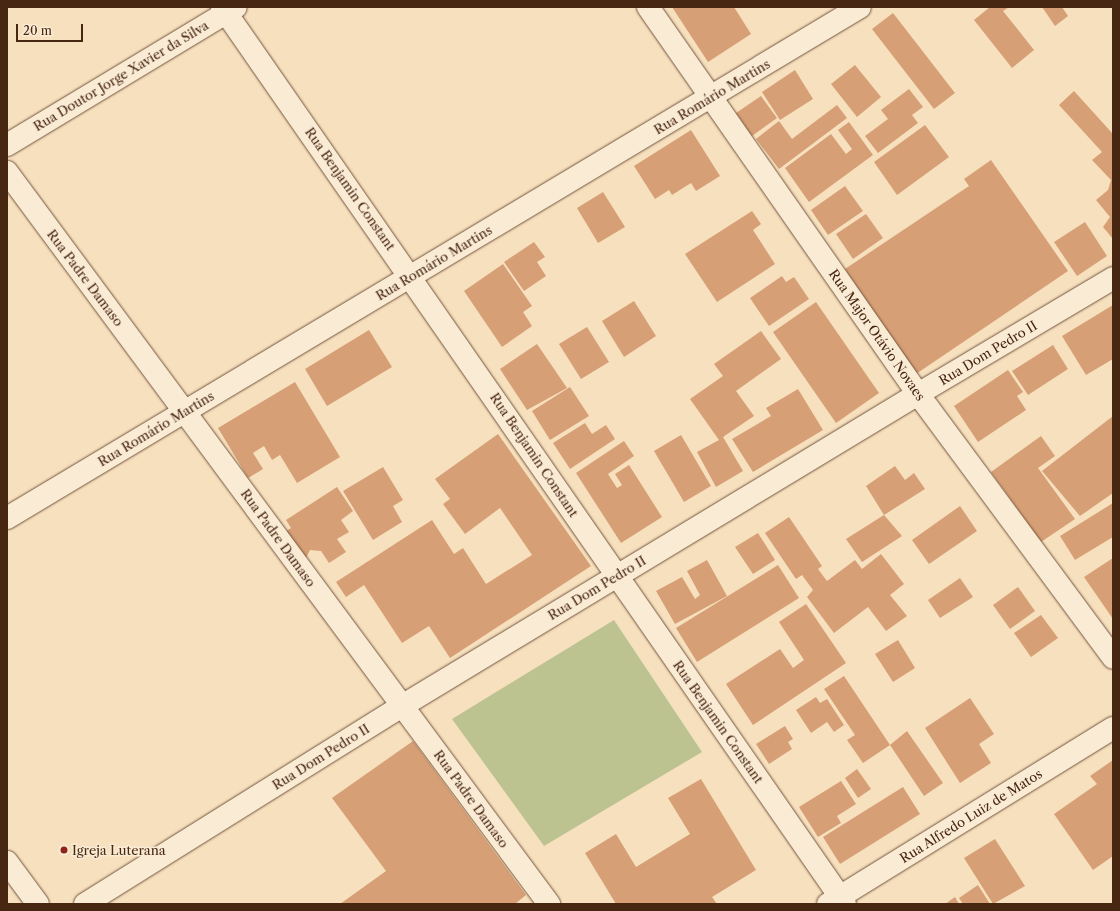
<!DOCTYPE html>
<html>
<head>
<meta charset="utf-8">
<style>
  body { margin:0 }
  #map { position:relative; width:1120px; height:911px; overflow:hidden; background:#f7e0be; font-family:"Libre Caslon Text",serif }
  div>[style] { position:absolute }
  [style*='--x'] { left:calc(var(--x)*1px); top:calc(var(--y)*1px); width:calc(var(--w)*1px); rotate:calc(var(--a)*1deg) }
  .green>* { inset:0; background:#bdc291 }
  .building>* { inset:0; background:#d79f75 }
  .roads { filter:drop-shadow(0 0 1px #73543d) drop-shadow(0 0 1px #73543d) }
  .minor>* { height:22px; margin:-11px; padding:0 11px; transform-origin:11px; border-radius:11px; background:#faebd5 }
  .tertiary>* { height:22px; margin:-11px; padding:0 11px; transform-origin:11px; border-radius:11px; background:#faebd5 }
  .secondary>* { height:22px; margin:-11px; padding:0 11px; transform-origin:11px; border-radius:11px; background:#faebd5 }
  .dots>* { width:11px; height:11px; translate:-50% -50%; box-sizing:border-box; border:2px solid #faebd5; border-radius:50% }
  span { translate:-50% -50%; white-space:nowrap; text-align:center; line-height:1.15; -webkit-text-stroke:3px #faebd5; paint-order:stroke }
  .street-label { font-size:13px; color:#472612 }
  .poi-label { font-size:13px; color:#472612 }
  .left { translate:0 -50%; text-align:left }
  .frame { position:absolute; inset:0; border:8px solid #472612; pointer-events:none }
  .scale { position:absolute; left:16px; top:24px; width:67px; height:18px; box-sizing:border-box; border:2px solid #472612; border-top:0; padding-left:5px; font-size:12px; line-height:14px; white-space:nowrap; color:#472612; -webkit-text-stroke:3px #faebd5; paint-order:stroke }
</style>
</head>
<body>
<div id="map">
  <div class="green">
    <i style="clip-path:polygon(614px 620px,702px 752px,544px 846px,452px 719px)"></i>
  </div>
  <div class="building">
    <i style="clip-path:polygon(672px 7px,734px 7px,751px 34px,708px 62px)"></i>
    <i style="clip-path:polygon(990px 7px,1009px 7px,1003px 11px,1034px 50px,1012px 68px,974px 20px)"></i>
    <i style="clip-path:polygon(1042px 7px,1062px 7px,1068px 16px,1055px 26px)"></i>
    <i style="clip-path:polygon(893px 13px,955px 93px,934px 109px,872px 29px)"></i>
    <i style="clip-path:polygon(855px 65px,881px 97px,857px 117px,831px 84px)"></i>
    <i style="clip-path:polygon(795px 70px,813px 99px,780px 120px,762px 92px)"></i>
    <i style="clip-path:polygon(909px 89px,923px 107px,912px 115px,918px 123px,878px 153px,865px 136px,888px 119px,881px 110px)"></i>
    <i style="clip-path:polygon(1074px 91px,1113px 134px,1113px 239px,1103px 227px,1110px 217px,1096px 200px,1108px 190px,1111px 180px,1092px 160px,1102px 152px,1059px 105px)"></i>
    <i style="clip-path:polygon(761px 96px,777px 118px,752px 136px,736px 113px)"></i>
    <i style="clip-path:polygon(837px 105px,847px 118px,779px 169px,756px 139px,779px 121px,792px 139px)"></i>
    <i style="clip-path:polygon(849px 122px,873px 155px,809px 202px,785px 168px,831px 134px,846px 154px,852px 149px,838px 130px)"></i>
    <i style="clip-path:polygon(925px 125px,949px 157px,897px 195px,874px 162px)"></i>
    <i style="clip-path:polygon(691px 130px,720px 176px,696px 191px,691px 183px,672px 195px,669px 190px,655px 199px,634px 166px)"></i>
    <i style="clip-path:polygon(991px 160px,1068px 271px,916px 374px,845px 269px,969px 186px,964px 179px)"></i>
    <i style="clip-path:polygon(845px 186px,863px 211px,828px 235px,811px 210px)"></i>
    <i style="clip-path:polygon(603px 192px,625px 227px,598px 243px,577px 208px)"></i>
    <i style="clip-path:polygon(752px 211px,761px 224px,753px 230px,775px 264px,717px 302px,685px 254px)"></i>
    <i style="clip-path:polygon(866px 214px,883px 238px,853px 259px,836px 234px)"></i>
    <i style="clip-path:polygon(1085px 222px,1107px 256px,1077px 276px,1054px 242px)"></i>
    <i style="clip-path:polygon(534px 242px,545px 257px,537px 262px,546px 276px,524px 291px,504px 262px)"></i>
    <i style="clip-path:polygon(503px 264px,532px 306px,523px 312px,532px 326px,502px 347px,464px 291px)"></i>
    <i style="clip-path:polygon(782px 276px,786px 282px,794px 277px,809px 299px,769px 326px,750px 298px)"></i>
    <i style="clip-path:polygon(634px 301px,656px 336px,624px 357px,602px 321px)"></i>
    <i style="clip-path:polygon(816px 302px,879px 393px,836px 423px,773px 332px)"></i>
    <i style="clip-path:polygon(1113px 305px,1113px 359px,1086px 375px,1062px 336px)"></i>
    <i style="clip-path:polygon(587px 327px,609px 362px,581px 379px,559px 344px)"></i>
    <i style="clip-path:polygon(369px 330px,392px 367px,327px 406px,305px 369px)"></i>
    <i style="clip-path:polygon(761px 331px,781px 359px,736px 391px,754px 416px,723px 437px,743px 471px,716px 487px,697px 452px,719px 440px,690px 399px,723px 376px,714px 364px)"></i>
    <i style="clip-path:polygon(537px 344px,567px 388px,527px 410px,500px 369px)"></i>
    <i style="clip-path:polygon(1053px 345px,1068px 369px,1028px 395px,1012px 371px)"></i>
    <i style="clip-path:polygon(1008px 370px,1023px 392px,1017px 396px,1026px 410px,978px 442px,954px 406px)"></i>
    <i style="clip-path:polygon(295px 382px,340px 457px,297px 483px,280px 455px,272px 460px,264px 446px,253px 453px,263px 469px,248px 478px,218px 428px)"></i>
    <i style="clip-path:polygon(570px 387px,589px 416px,550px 440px,532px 411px)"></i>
    <i style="clip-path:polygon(798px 389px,823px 430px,753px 472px,732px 439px,771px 416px,766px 408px)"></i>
    <i style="clip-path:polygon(1113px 416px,1113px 493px,1080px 516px,1042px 471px)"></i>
    <i style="clip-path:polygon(585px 423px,592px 434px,606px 425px,615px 439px,570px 469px,553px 443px)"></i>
    <i style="clip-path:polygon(498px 434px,591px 566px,450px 658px,429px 626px,402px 643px,364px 585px,346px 597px,336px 582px,432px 520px,454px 554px,463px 548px,486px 584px,532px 555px,500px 508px,465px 534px,443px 504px,450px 499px,435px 479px)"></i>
    <i style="clip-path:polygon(681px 435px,711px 486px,684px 502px,654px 451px)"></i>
    <i style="clip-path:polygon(1041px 436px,1055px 456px,1038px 468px,1075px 519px,1041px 542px,991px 472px)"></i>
    <i style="clip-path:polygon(624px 441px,634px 456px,608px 474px,617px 488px,622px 485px,615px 474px,629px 465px,662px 517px,621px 543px,576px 473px)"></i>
    <i style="clip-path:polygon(895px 466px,905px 480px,914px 473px,925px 489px,884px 515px,866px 486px)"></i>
    <i style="clip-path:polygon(383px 467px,403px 500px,393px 506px,402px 522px,373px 540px,343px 491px)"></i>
    <i style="clip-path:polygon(337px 487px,353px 511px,341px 520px,349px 532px,337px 539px,346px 552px,329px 563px,321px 551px,310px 550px,303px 564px,283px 533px,291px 528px,286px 520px)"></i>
    <i style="clip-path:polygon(1113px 503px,1113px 537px,1075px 560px,1060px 536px)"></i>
    <i style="clip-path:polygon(960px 506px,977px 531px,929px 564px,912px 540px)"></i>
    <i style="clip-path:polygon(884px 515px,902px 536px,862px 562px,846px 539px)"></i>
    <i style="clip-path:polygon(789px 517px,822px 566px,818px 569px,827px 581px,855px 560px,862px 569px,881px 554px,904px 584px,890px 595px,907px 616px,886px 631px,868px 607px,834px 633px,807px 597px,813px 590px,802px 575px,796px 579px,765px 533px)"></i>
    <i style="clip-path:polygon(758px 533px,775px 560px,753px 574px,735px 547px)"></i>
    <i style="clip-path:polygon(1113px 558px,1113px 619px,1084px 577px)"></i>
    <i style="clip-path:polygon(707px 560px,727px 596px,675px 624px,656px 591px,682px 577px,695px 599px,700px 595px,687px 571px)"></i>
    <i style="clip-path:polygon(778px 565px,799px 598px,697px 662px,676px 628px)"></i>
    <i style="clip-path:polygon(960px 578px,973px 597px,940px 618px,928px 600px)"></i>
    <i style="clip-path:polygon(1018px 587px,1035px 611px,1010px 629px,993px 605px)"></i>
    <i style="clip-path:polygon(806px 604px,846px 663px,753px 725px,726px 684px,780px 649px,793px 668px,804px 660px,779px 622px)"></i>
    <i style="clip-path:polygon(1041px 615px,1058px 638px,1031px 657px,1014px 633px)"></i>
    <i style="clip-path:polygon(898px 640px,915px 668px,893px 682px,875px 654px)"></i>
    <i style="clip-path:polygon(844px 676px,890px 745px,907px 731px,943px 783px,924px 796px,890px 745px,863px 763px,847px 740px,855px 735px,824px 689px)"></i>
    <i style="clip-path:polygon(816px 697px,820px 703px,827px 699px,844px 725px,834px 732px,827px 722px,811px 733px,796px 710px)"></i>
    <i style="clip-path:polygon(970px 698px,994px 734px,979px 744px,991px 763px,960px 783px,925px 728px)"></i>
    <i style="clip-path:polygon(785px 726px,793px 739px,788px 742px,792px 749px,769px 764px,756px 744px)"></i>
    <i style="clip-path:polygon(413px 741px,526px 895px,515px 904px,340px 904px,386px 871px,332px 798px)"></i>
    <i style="clip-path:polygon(1113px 760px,1113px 856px,1093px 870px,1054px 814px,1097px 784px,1090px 776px)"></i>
    <i style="clip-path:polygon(857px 769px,871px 789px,858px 798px,845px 778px)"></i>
    <i style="clip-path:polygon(701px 779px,756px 870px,712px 897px,717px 904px,616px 904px,585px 853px,616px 834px,636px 867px,690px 834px,668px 798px)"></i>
    <i style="clip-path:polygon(841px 781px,856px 804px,837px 816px,841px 823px,818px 837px,799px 807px)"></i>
    <i style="clip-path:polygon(903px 787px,920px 814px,840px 864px,823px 837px)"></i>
    <i style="clip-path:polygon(995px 839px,1025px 886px,993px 904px,964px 858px)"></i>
    <i style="clip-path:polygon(978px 885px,990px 904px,963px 904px,959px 898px)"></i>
    <i style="clip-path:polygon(955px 897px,959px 904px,945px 904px)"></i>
  </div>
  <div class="roads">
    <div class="minor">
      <i style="--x:222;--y:7;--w:1092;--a:55.22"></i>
      <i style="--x:7;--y:172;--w:911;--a:53.48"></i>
      <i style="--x:7;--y:862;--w:52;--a:53.6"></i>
      <i style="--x:85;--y:904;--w:374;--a:-32"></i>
      <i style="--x:402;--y:706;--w:603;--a:-31.16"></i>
      <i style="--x:828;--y:904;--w:335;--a:-31.7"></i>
    </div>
    <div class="tertiary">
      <i style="--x:7;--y:145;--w:267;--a:-31.1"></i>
      <i style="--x:918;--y:394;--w:227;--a:-30.7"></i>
      <i style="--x:7;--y:518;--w:994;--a:-30.92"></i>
    </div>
    <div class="secondary">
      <i style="--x:648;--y:7;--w:472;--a:55.1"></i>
      <i style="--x:918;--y:394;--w:328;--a:53.5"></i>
    </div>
  </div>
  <div class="dots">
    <i style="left:64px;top:850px;background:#8f2418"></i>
  </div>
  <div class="street-label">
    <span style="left:121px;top:76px;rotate:-31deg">Rua Doutor Jorge Xavier da Silva</span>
    <span style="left:712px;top:97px;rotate:-31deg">Rua Romário Martins</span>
    <span style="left:350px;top:189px;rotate:55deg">Rua Benjamin Constant</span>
    <span style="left:434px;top:263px;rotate:-31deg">Rua Romário Martins</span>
    <span style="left:85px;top:278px;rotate:53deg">Rua Padre Damaso</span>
    <span style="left:877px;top:335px;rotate:55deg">Rua Major Otávio Novaes</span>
    <span style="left:988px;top:353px;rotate:-31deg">Rua Dom Pedro II</span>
    <span style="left:156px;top:429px;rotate:-31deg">Rua Romário Martins</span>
    <span style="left:534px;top:455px;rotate:56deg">Rua Benjamin Constant</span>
    <span style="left:278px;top:538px;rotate:54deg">Rua Padre Damaso</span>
    <span style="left:597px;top:588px;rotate:-31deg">Rua Dom Pedro II</span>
    <span style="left:718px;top:722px;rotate:55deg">Rua Benjamin Constant</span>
    <span style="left:321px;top:757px;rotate:-32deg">Rua Dom Pedro II</span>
    <span style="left:471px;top:799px;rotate:54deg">Rua Padre Damaso</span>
    <span style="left:971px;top:816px;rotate:-32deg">Rua Alfredo Luiz de Matos</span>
  </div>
  <div class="poi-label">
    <span class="left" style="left:72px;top:850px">Igreja Luterana</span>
  </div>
  <div class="frame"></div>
  <div class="scale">20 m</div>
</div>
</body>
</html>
